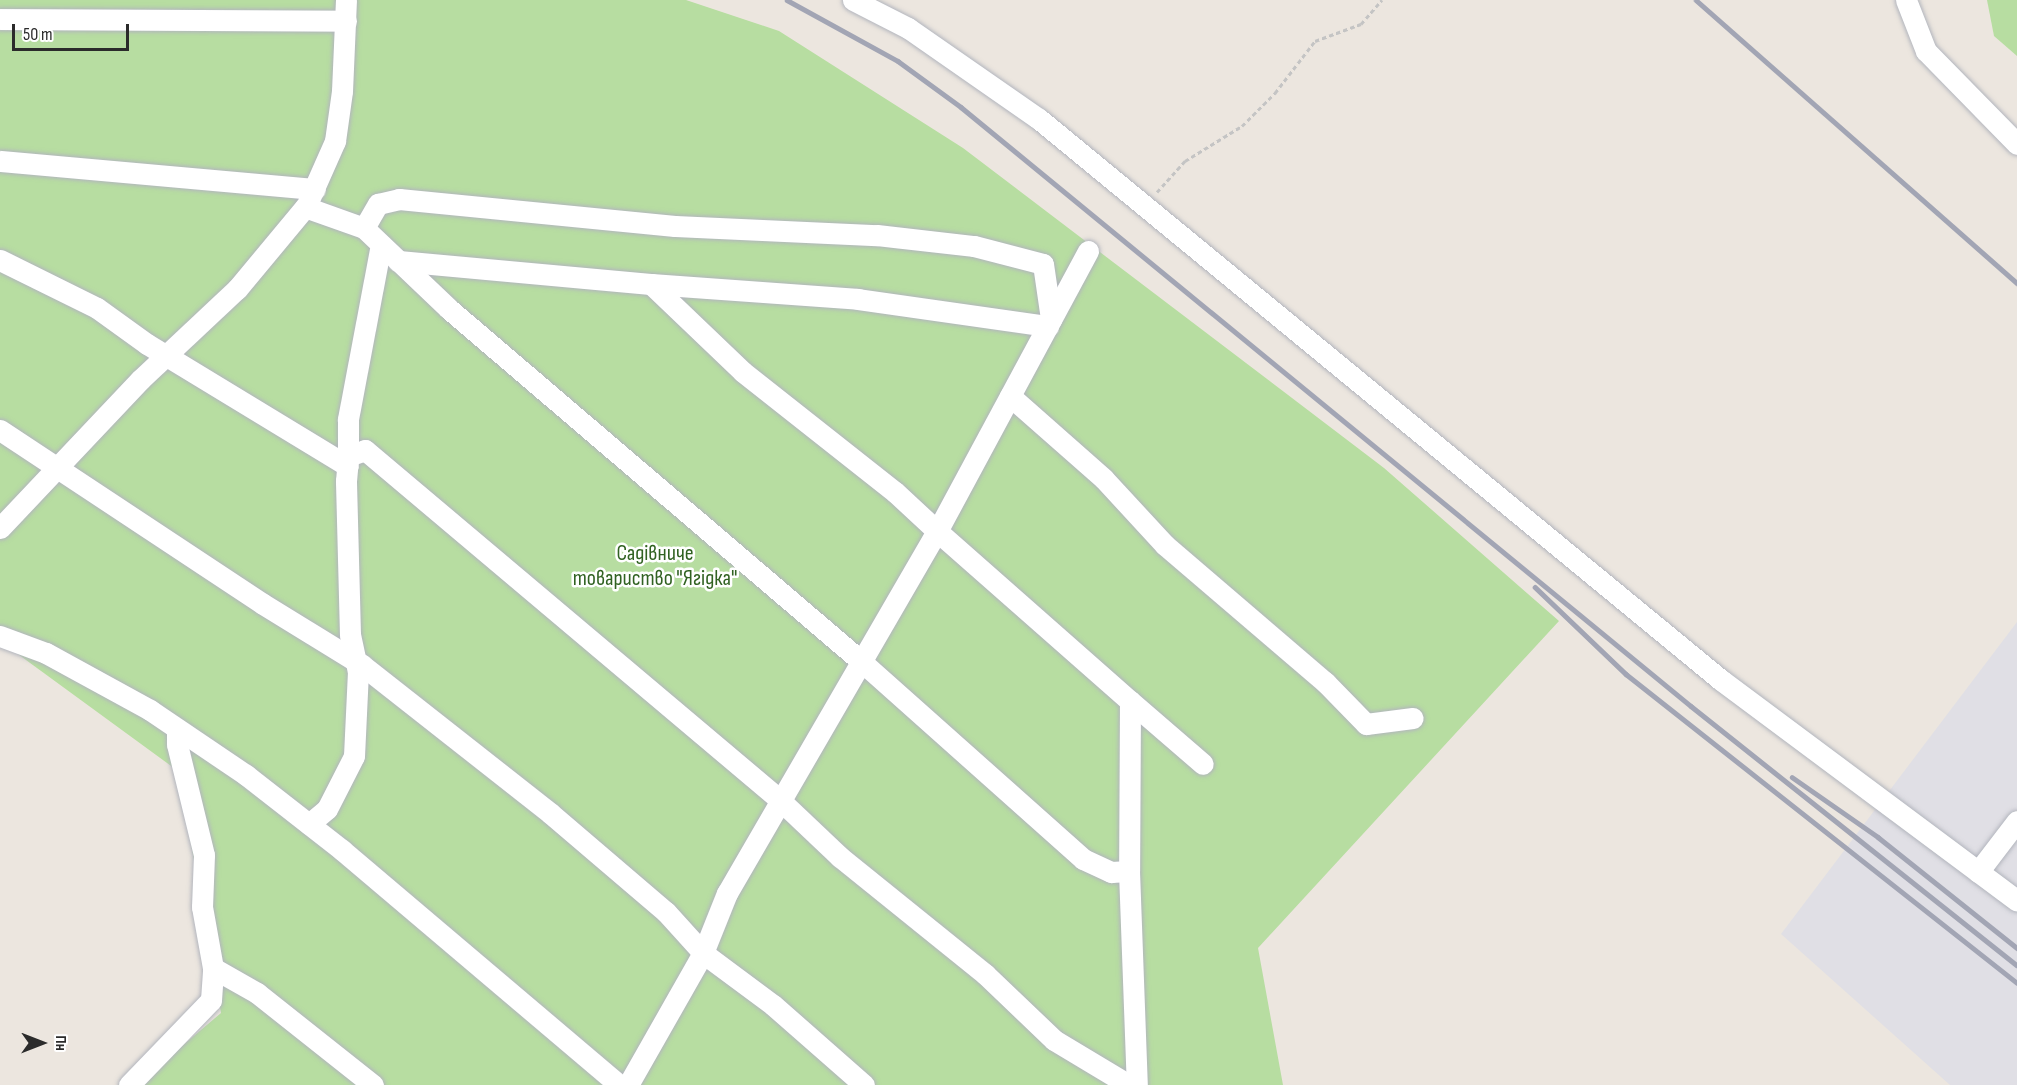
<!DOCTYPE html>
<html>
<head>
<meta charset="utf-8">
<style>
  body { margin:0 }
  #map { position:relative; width:2017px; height:1085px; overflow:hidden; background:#ece6df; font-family:"Sofia Sans Condensed",sans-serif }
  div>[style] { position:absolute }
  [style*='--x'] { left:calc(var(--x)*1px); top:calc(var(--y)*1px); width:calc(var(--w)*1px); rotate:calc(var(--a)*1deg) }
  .industrial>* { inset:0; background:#e0dfe5 }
  .green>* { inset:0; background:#b7dda1 }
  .path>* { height:3px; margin-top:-1.5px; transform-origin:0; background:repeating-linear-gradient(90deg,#c4c4c4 0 4.5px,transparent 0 7.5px) }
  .roads { filter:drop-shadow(0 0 2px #b2b5bd) drop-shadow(0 0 2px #b2b5bd) }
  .minor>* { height:21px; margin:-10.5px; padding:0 10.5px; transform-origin:10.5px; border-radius:10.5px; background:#fff }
  .rail>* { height:4.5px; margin:-2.25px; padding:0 2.25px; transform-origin:2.25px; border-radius:2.25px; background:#a2a5b4 }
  span { translate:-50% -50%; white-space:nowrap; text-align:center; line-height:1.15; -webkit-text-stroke:5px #fff; paint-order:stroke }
  .park-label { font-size:22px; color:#316222 }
  .north { position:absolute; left:12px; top:1013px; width:60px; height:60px; -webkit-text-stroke:4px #fff; paint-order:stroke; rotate:90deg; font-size:16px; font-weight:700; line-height:24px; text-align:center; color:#2b2b2b }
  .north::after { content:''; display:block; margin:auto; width:21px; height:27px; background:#2b2b2b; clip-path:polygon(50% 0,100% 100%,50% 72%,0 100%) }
  .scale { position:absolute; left:12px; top:24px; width:117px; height:27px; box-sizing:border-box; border:3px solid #2b2b2b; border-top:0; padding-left:8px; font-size:18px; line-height:21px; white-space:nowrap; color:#2b2b2b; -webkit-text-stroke:4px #fff; paint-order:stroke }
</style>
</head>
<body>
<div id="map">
  <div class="industrial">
    <i style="clip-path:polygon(2017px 622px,2017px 1085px,1950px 1085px,1781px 934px)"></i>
  </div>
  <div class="green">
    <i style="clip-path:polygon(0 0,686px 0,779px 31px,963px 148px,1384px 468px,1559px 621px,1258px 948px,1283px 1085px,136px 1085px,221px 1013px,178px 771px,0 641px)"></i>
    <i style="clip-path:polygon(1987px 0,2017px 0,2017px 56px,1994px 36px)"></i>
  </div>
  <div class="path">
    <i style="--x:1157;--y:192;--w:42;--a:-47.9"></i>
    <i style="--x:1185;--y:161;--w:67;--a:-31.6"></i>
    <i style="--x:1242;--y:126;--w:47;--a:-45"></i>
    <i style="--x:1275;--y:93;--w:66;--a:-52.4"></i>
    <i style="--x:1315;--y:41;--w:49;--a:-20.3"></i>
    <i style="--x:1361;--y:24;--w:32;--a:-49"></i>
  </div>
  <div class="roads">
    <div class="minor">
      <i style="--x:853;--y:0;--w:62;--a:27"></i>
      <i style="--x:908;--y:28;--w:160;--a:34.8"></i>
      <i style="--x:1039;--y:119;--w:883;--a:39.44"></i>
      <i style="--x:1721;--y:680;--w:369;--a:36.7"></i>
      <i style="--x:1906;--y:0;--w:55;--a:68.6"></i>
      <i style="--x:1926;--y:51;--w:130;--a:45.6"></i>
      <i style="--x:0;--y:19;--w:346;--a:0.3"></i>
      <i style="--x:0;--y:161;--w:316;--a:5.1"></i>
      <i style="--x:308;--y:202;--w:67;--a:-66.1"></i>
      <i style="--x:335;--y:141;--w:50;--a:-82"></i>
      <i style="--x:342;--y:91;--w:91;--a:-87.5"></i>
      <i style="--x:364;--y:228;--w:28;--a:-60"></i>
      <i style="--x:378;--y:204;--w:22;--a:-13"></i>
      <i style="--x:399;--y:199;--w:277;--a:5.6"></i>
      <i style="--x:675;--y:226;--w:202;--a:2.6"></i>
      <i style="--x:877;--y:235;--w:98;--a:6.5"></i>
      <i style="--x:974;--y:246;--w:71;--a:14.6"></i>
      <i style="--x:1043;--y:264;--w:56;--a:81.7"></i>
      <i style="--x:1088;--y:251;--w:318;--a:118.3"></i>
      <i style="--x:937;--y:531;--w:257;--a:41.4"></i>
      <i style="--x:1130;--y:701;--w:170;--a:90.3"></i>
      <i style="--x:1129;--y:871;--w:214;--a:87.9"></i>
      <i style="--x:0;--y:260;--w:108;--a:26.3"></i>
      <i style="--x:97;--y:308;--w:62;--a:35.8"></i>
      <i style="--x:147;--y:344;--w:235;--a:31.3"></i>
      <i style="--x:398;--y:261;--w:254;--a:5.2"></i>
      <i style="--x:651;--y:284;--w:127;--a:43.7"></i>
      <i style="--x:743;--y:372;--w:194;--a:38.3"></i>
      <i style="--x:895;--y:492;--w:57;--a:42.9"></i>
      <i style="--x:937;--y:531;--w:419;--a:120.1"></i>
      <i style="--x:727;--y:893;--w:65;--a:111.8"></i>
      <i style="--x:703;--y:953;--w:152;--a:119.6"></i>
      <i style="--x:651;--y:284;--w:208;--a:4.1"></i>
      <i style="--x:858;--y:299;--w:192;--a:8.1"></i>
      <i style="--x:1010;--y:396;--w:125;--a:41.4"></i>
      <i style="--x:1104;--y:479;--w:90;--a:47.3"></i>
      <i style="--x:1165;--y:545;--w:211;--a:40.6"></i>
      <i style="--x:1325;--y:682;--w:59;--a:45.7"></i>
      <i style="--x:1366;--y:724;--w:47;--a:-7.3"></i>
      <i style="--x:0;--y:430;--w:315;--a:33.5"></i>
      <i style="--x:263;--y:604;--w:116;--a:31.6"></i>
      <i style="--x:362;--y:665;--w:239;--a:38.2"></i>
      <i style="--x:550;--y:813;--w:153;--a:40.5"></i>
      <i style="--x:666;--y:912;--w:55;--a:47.9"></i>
      <i style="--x:703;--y:953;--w:87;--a:36.6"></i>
      <i style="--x:773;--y:1005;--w:121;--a:41.3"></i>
      <i style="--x:348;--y:456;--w:37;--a:-90"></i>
      <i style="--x:348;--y:419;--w:177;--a:-79.3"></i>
      <i style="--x:0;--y:528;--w:205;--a:-46.6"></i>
      <i style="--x:141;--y:379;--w:132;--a:-43.2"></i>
      <i style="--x:237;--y:289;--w:107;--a:-50.3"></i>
      <i style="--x:305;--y:207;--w:63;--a:19.6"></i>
      <i style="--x:364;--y:228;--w:117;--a:43.6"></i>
      <i style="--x:449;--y:309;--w:543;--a:40.52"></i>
      <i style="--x:862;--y:662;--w:296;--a:41.7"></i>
      <i style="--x:1083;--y:859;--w:31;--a:25"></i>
      <i style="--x:1111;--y:872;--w:18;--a:-3"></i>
      <i style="--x:0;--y:636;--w:49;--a:20.3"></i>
      <i style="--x:46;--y:653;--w:119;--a:28.7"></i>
      <i style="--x:150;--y:710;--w:116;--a:34.1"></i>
      <i style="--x:246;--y:775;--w:122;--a:38"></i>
      <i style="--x:342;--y:850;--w:363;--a:40.3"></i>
      <i style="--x:1130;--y:701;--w:96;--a:40.8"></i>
      <i style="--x:309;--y:824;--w:23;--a:-40"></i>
      <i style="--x:327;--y:809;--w:59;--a:-63"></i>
      <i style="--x:354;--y:756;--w:84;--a:-87.3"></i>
      <i style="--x:358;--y:672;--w:38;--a:-102"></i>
      <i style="--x:350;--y:635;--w:154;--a:-91.5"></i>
      <i style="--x:346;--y:481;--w:25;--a:-85"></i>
      <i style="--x:348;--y:456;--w:18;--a:-19"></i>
      <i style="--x:365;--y:450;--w:543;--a:40.14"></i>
      <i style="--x:780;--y:800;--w:83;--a:43.5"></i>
      <i style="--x:840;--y:857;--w:186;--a:38.9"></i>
      <i style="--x:985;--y:974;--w:95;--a:43.7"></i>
      <i style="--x:1054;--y:1040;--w:87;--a:31"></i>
      <i style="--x:1978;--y:872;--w:64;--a:-52.6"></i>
      <i style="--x:213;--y:968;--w:51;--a:29.6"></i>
      <i style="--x:257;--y:993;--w:148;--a:38.4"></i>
      <i style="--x:129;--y:1085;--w:118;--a:-46"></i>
      <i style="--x:211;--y:1000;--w:32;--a:-86"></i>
      <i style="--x:213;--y:968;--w:62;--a:-100.2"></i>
      <i style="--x:202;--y:907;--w:52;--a:-87.8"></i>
      <i style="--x:204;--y:855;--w:114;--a:-103.7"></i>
      <i style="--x:177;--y:744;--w:15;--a:-90"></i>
    </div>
  </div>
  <div class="rail">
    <i style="--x:787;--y:0;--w:127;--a:28.8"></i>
    <i style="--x:898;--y:61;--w:78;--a:36.1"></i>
    <i style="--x:961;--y:107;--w:944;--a:39.37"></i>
    <i style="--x:1691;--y:706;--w:416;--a:38.5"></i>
    <i style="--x:1696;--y:0;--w:428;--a:41.4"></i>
    <i style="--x:1535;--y:587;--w:126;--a:43.7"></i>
    <i style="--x:1626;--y:674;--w:498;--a:38.3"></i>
    <i style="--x:1792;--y:777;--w:105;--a:34.9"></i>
    <i style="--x:1878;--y:837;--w:178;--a:38.6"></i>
  </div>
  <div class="park-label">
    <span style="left:655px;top:566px">Садівниче<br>товариство "Ягідка"</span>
  </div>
  <div class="north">Пн</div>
  <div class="scale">50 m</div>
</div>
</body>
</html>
